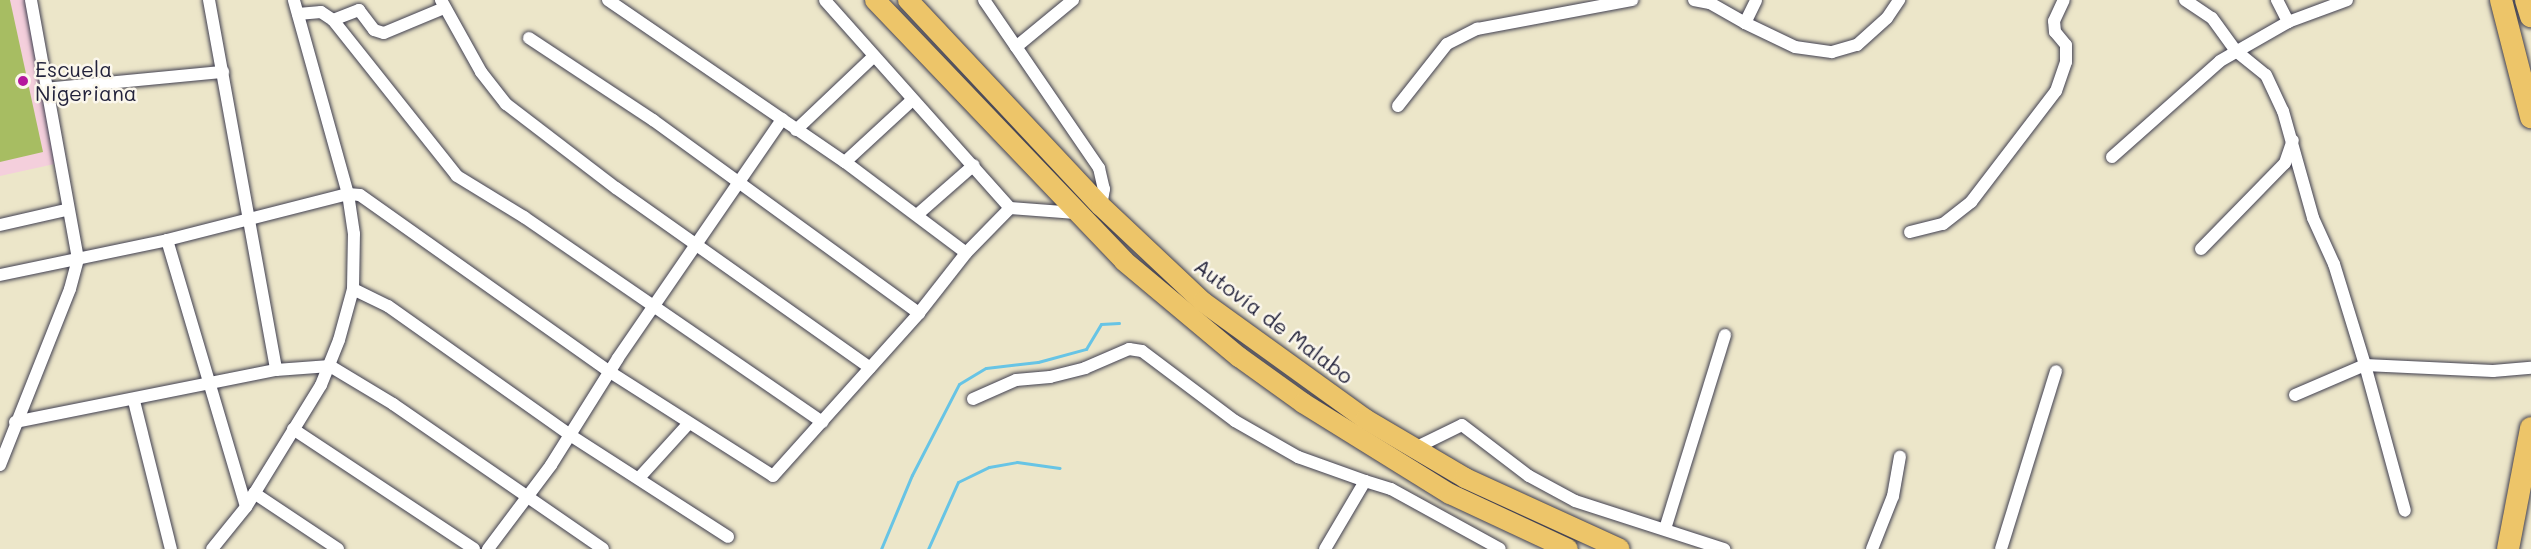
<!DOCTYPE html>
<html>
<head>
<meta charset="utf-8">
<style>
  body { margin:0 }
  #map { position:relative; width:2531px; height:549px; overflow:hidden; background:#ece6c9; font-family:Mali,sans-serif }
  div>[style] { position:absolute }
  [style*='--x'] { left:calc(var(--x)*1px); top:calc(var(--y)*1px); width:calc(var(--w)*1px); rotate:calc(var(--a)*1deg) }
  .built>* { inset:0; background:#f4cfdc }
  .green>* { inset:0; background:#a7bd62 }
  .stream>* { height:3px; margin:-1.5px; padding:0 1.5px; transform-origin:1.5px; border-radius:1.5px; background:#67c4e5 }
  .roads { filter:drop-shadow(0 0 2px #403f50) drop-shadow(0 0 2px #403f50) }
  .street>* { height:12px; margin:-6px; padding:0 6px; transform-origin:6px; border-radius:6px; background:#fff }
  .primary>* { height:20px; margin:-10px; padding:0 10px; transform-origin:10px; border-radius:10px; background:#edc569 }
  .highway>* { height:22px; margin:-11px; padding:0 11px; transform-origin:11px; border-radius:11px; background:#edc569 }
  .dots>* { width:16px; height:16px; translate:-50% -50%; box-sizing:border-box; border:3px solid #fbf7ec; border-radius:50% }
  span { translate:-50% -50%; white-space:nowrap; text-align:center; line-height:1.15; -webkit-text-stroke:5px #fbf7ec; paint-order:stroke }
  .poi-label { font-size:21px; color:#22223b }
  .left { translate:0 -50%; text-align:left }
  .street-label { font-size:21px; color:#22223b }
</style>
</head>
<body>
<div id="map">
  <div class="built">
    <i style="clip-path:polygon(0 0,33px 0,59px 163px,0 176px)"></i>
  </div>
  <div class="green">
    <i style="clip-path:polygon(0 0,10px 0,43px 152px,0 162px)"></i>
  </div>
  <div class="stream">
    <i style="--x:881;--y:549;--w:80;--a:-67.3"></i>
    <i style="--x:912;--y:475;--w:102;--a:-62.7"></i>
    <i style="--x:959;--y:384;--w:31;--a:-31"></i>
    <i style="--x:986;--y:368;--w:52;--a:-6.6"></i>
    <i style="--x:1038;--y:362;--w:50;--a:-15.2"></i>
    <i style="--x:1086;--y:349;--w:29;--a:-59"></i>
    <i style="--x:1101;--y:324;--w:18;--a:-3"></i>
    <i style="--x:928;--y:549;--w:73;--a:-65.9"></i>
    <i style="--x:958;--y:482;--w:34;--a:-26"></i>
    <i style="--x:989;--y:467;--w:28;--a:-10"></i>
    <i style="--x:1017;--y:462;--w:43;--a:7.9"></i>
  </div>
  <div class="roads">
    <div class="street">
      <i style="--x:209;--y:0;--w:376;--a:79.7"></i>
      <i style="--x:441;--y:0;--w:82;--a:60.9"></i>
      <i style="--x:481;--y:72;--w:41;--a:52"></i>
      <i style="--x:506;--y:104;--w:138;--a:37.4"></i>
      <i style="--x:616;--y:188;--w:311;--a:35.3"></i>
      <i style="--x:608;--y:0;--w:287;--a:34.4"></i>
      <i style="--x:845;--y:162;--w:151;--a:36.9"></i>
      <i style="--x:984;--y:0;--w:204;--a:55.6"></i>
      <i style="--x:1099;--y:168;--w:22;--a:77"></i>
      <i style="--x:1104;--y:189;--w:17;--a:100"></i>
      <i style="--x:1694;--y:0;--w:16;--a:11"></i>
      <i style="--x:1710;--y:3;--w:40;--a:29.7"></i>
      <i style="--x:1745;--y:23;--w:25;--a:-64"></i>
      <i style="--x:2185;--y:0;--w:32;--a:34"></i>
      <i style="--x:2212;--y:18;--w:41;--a:54"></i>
      <i style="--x:2236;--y:51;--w:38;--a:39"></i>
      <i style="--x:2266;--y:75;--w:40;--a:65"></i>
      <i style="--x:2283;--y:111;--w:111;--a:74.3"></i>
      <i style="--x:2313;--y:218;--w:51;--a:65.5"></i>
      <i style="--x:2334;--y:264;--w:106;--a:72.9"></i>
      <i style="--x:2365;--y:365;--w:151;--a:74.7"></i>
      <i style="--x:2277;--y:0;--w:25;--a:63"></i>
      <i style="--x:298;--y:14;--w:23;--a:-5"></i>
      <i style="--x:321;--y:12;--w:14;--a:34"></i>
      <i style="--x:333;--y:20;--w:199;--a:51.5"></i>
      <i style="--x:457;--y:176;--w:79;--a:31.5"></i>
      <i style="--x:524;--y:217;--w:362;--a:34.5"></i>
      <i style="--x:333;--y:20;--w:28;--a:-21"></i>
      <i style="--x:359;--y:10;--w:25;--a:53"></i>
      <i style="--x:374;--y:30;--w:10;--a:17"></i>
      <i style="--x:384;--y:33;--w:65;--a:-22.6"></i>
      <i style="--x:1745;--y:23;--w:55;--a:25.6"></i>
      <i style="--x:1795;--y:47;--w:37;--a:8"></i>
      <i style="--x:1832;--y:52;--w:26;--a:-16"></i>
      <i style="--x:1857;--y:45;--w:40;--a:-42"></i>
      <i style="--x:1887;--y:18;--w:22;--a:-56"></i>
      <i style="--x:529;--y:38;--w:149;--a:33.5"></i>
      <i style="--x:653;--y:120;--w:329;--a:36"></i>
      <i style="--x:1016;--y:47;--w:74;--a:-39.5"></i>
      <i style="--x:45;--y:89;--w:179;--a:-5.5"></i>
      <i style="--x:1398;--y:106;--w:79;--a:-51.7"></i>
      <i style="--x:1447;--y:44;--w:34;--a:-27"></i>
      <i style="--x:1477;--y:29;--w:158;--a:-10.6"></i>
      <i style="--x:796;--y:130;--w:106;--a:-43.5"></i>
      <i style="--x:2112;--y:157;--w:144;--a:-41.6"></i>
      <i style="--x:2220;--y:61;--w:78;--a:-29.8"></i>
      <i style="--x:2288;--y:22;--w:63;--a:-20.4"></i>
      <i style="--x:845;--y:162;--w:90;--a:-42.7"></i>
      <i style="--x:1010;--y:208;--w:66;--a:4.3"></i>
      <i style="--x:918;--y:214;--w:74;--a:-41.2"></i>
      <i style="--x:0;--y:225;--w:68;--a:-12.8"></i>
      <i style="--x:1910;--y:232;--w:34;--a:-14"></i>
      <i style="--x:1943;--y:224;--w:36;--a:-38"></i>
      <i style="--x:1971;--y:202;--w:140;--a:-52.6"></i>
      <i style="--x:2056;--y:91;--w:31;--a:-71"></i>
      <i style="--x:2066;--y:62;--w:17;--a:-90"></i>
      <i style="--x:2066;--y:45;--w:17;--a:-130"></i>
      <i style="--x:2055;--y:32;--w:11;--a:-95"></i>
      <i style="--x:2054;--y:21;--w:23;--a:-65"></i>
      <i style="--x:167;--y:240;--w:278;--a:73.5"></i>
      <i style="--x:2201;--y:249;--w:120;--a:-45.7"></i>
      <i style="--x:2285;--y:163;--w:24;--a:-71"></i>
      <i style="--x:0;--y:275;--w:171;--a:-11.8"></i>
      <i style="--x:167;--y:240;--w:187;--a:-14.3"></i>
      <i style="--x:348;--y:194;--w:12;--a:5"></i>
      <i style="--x:360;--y:195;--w:306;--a:35.3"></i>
      <i style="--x:610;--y:372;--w:193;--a:32.5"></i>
      <i style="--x:773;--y:476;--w:219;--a:-48.1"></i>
      <i style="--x:919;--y:313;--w:76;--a:-51.9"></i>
      <i style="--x:966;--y:253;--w:63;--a:-45.6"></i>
      <i style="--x:1010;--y:208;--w:278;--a:-131.7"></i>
      <i style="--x:353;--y:289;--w:39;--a:26"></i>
      <i style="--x:388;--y:306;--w:223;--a:35.3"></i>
      <i style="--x:570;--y:435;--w:188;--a:32.8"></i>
      <i style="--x:2295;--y:395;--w:76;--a:-23.2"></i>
      <i style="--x:2365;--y:365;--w:128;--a:2.7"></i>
      <i style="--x:2493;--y:371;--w:38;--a:-5"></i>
      <i style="--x:973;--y:399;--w:47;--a:-23.8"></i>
      <i style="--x:1016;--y:380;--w:34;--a:-5"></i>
      <i style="--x:1050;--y:377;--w:36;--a:-14"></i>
      <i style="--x:1085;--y:368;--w:48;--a:-23.4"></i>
      <i style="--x:1129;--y:349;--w:13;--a:9"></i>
      <i style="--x:1142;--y:351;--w:116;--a:37"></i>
      <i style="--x:1235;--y:421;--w:73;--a:29.7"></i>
      <i style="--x:1298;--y:457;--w:71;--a:19.7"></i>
      <i style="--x:134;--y:401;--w:153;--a:76"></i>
      <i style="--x:15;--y:422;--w:266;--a:-11.3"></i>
      <i style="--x:276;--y:370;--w:54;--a:-4.2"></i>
      <i style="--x:330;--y:366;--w:74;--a:31.1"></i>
      <i style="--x:393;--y:404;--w:255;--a:34.6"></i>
      <i style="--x:293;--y:429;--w:217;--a:33.5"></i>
      <i style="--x:1415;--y:448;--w:52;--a:-26.1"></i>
      <i style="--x:1462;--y:425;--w:84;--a:37.3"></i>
      <i style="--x:1529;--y:476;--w:52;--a:28.5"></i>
      <i style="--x:1575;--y:501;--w:157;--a:17.9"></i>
      <i style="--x:0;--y:465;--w:189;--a:-68.3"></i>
      <i style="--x:70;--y:289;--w:31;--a:-75"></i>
      <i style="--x:78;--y:259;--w:263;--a:-100.3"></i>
      <i style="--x:639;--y:478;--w:74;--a:-47.7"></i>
      <i style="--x:254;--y:493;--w:101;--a:33.7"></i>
      <i style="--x:1665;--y:529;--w:203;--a:-72.8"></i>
      <i style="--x:212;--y:549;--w:54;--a:-51"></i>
      <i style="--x:246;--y:507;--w:143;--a:-58.4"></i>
      <i style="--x:321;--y:385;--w:48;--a:-68.2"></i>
      <i style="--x:339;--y:340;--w:53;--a:-74.6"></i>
      <i style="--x:353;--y:289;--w:55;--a:-89"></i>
      <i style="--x:354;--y:234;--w:40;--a:-98.5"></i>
      <i style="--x:348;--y:194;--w:201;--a:-105.6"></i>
      <i style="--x:488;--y:549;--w:105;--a:-53.1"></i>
      <i style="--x:551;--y:465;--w:126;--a:-57.9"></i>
      <i style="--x:618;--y:358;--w:290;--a:-55.5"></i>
      <i style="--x:1325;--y:549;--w:79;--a:-59.5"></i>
      <i style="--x:1365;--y:481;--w:27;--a:17"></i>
      <i style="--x:1391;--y:489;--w:124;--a:28.8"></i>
      <i style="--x:1872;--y:549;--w:57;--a:-68.4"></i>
      <i style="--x:1893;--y:496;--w:40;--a:-80"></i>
      <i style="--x:2001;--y:549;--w:186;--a:-72.8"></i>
    </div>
    <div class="primary">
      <i style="--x:875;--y:0;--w:361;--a:46.3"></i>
      <i style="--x:1124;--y:261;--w:150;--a:39.9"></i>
      <i style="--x:1239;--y:357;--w:79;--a:35.7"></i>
      <i style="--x:1303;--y:403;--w:173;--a:31.8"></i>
      <i style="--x:1450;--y:494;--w:130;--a:25"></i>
      <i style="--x:908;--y:0;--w:282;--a:46.9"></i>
      <i style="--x:1101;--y:206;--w:140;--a:43.3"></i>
      <i style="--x:1203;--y:302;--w:200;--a:35.8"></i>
      <i style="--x:1365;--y:419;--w:116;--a:30.5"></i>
      <i style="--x:1465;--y:478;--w:170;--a:24.6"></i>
    </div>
    <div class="highway">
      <i style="--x:2501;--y:0;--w:121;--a:75.6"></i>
      <i style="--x:2526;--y:0;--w:17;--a:73"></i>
      <i style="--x:2508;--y:549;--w:123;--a:-79.2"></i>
    </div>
  </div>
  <div class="dots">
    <i style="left:23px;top:81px;background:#b5179e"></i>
  </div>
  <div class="poi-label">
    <span class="left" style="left:35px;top:81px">Escuela<br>Nigeriana</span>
  </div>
  <div class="street-label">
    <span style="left:1274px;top:321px;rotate:37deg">Autovía de Malabo</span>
  </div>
</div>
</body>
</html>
